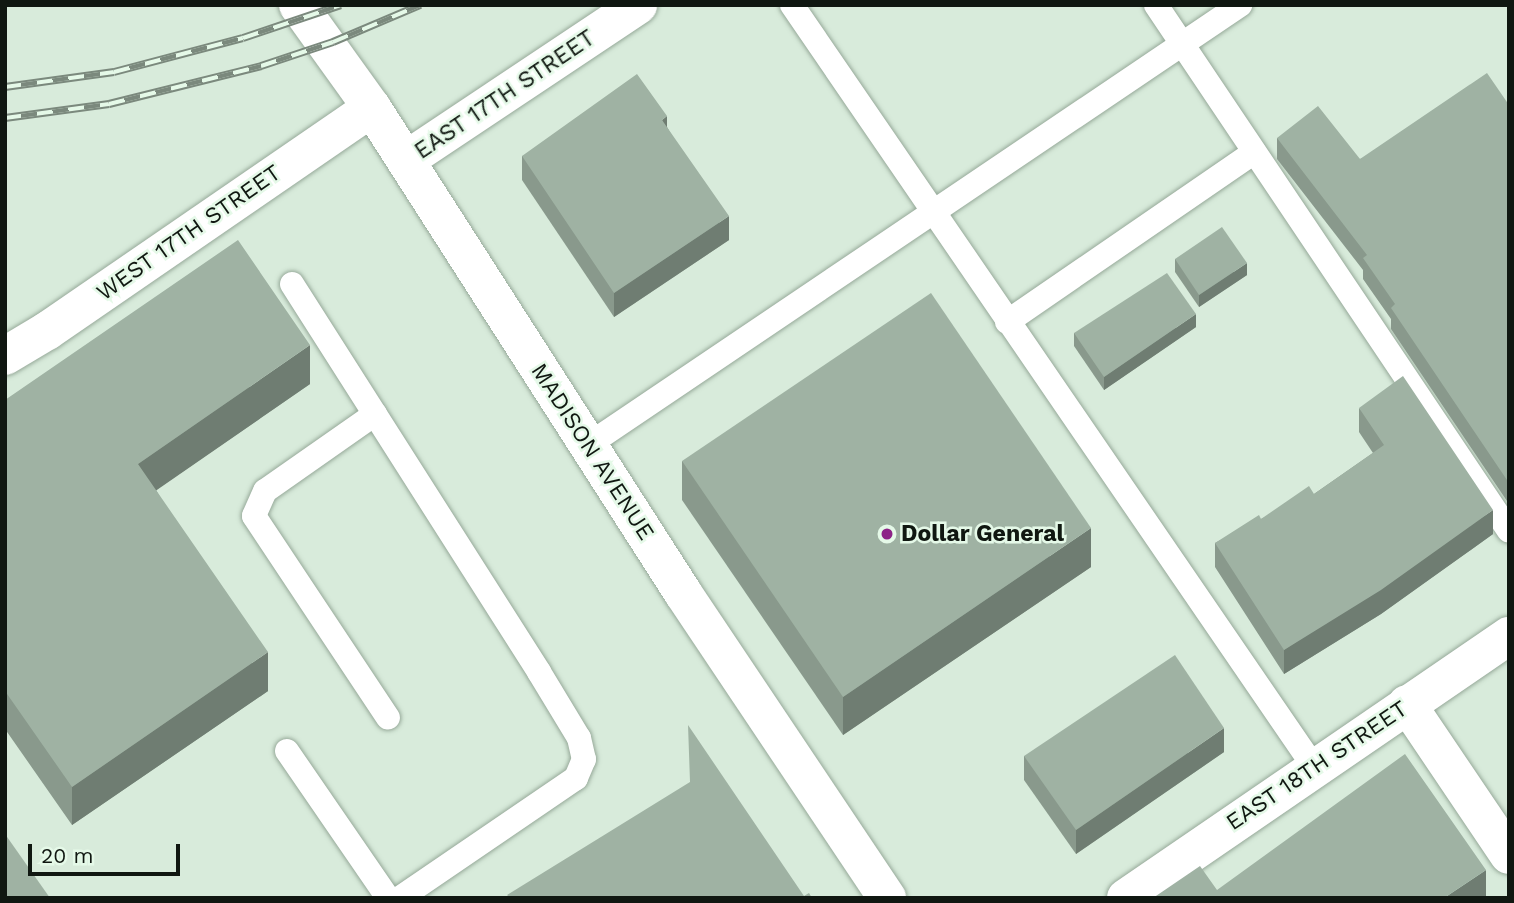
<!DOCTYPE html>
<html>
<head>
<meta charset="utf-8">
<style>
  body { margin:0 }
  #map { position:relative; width:1514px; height:903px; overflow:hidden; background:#d8ebdb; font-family:"Work Sans",sans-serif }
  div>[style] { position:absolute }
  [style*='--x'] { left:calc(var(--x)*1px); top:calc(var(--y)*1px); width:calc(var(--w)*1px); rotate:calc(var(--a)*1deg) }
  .roads { filter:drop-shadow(0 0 2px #96a999) drop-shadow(0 0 2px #96a999) }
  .lane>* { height:24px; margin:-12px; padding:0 12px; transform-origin:12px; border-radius:12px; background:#fff }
  .street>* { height:38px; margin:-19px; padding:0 19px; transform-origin:19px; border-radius:19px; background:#fff }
  .primary>* { height:38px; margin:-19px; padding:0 19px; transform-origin:19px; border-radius:19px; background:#fff }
  .rail>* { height:8px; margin-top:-4px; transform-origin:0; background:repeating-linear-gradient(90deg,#e5f9e8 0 16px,#7b897d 0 32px); box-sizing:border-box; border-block:2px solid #7b897d }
  .wall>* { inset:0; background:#89998c }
  .shaded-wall>* { inset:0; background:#6f7d72 }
  .building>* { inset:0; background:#9fb2a3 }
  .dots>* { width:19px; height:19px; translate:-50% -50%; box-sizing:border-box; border:4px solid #e5f9e8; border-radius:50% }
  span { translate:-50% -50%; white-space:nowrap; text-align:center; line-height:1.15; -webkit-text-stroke:5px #e5f9e8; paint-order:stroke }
  .street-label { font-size:23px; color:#101711 }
  .poi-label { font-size:23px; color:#101711; font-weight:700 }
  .left { translate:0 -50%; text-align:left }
  .frame { position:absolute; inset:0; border:7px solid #101711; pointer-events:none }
  .scale { position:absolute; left:28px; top:844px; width:152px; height:32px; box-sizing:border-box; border:4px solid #101711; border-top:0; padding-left:9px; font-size:21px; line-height:24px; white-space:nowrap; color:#101711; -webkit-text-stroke:5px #e5f9e8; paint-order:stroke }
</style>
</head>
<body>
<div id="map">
  <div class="roads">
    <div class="lane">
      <i style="--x:792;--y:5;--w:924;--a:55.59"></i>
      <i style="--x:1156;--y:5;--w:633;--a:56.13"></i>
      <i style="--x:292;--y:284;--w:460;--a:57.5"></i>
      <i style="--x:539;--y:672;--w:77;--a:58.8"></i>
      <i style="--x:579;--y:738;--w:22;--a:77"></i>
      <i style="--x:584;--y:759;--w:21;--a:113"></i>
      <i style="--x:576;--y:778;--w:213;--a:145.7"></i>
      <i style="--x:1007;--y:322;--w:300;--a:-34.5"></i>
      <i style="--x:375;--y:414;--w:134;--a:145"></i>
      <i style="--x:265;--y:491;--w:27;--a:114"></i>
      <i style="--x:254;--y:516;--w:242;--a:56.4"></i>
      <i style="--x:588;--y:445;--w:787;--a:-34.01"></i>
      <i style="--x:287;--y:751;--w:178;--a:55.5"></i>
    </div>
    <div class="street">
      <i style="--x:406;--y:160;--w:279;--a:-33.7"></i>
      <i style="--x:5;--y:356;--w:49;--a:-30.8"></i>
      <i style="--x:47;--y:331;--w:394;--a:-34.5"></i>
      <i style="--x:1407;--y:704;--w:182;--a:56"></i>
      <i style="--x:1126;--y:898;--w:464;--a:-34.4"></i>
    </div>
    <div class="primary">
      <i style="--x:298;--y:5;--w:127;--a:54.3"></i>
      <i style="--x:372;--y:108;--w:576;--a:57.33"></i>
      <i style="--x:683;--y:593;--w:367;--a:56.2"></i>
    </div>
  </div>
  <div class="rail">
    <i style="--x:5;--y:87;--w:110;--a:-7.8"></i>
    <i style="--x:114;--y:72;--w:133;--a:-14.8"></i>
    <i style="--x:243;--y:38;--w:103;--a:-18.6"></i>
    <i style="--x:5;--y:118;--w:105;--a:-7.7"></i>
    <i style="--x:109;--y:104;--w:157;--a:-14"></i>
    <i style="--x:261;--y:66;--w:76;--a:-18.4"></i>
    <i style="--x:333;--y:42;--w:95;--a:-23"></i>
  </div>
  <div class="wall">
    <i style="clip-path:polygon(1509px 105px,1509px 504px,1391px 329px,1391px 319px,1363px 279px,1363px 270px,1277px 159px,1277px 138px,1360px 159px)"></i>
    <i style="clip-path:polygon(667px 127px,729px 240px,614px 317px,522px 180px,522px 156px)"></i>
    <i style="clip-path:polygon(1175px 259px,1247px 275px,1199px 307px,1175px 272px)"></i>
    <i style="clip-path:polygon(1196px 327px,1104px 390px,1074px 346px,1074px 333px)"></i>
    <i style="clip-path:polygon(310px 384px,156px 490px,268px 691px,72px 825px,5px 729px,5px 400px)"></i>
    <i style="clip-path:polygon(1359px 408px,1493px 534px,1381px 614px,1284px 674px,1215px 567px,1215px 543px,1261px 519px,1314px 494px,1373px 453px,1359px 432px)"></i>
    <i style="clip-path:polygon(682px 461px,1091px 567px,843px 735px,682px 500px)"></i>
    <i style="clip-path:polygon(1224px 752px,1076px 854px,1024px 780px,1024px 756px)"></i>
  </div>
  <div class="shaded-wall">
    <i style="clip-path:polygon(667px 116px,667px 141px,662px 120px)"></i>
    <i style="clip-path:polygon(729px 216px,729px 240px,614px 317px,614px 293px)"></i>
    <i style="clip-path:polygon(1247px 263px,1247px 275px,1199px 307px,1199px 295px)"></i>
    <i style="clip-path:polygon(1196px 314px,1196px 327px,1104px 390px,1104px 377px)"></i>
    <i style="clip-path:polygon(310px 345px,310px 384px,138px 503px,138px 464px)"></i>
    <i style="clip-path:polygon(1493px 510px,1493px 534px,1381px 614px,1284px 674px,1284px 650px)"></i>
    <i style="clip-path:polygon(1091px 528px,1091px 567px,843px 735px,843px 697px)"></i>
    <i style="clip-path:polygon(268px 652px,268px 691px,72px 825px,72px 787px)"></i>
    <i style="clip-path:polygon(1224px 728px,1224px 752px,1076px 854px,1076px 830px)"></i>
    <i style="clip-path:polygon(1486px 870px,1486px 898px,1444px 898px)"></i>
  </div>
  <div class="building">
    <i style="clip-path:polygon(1487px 73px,1509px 105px,1509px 483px,1391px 308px,1395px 304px,1363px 258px,1367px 255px,1277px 138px,1318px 106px,1360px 159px)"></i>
    <i style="clip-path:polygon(637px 74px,667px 116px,662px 120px,729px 216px,614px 293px,522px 156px)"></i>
    <i style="clip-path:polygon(1222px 227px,1247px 263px,1199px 295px,1175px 259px)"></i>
    <i style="clip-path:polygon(238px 240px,310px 345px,138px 464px,268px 652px,72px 787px,5px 691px,5px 400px)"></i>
    <i style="clip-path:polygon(1167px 273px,1196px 314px,1104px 377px,1074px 333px)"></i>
    <i style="clip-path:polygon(931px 293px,1091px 528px,843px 697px,682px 461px)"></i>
    <i style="clip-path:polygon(1403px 376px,1493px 510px,1381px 590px,1284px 650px,1215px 543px,1259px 515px,1261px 519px,1309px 486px,1314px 494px,1384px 445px,1359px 408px)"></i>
    <i style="clip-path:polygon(1175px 655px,1224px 728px,1076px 830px,1024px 756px)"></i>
    <i style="clip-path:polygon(688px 725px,804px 896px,809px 893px,812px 898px,510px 898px,507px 895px,690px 782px)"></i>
    <i style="clip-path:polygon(1405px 754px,1486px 870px,1444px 898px,1153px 898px,1200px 866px,1217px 890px)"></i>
    <i style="clip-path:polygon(5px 834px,50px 898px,5px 898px)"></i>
  </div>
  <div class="dots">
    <i style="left:887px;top:534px;background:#8d2387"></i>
  </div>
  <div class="street-label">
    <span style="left:505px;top:95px;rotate:-34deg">EAST 17TH STREET</span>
    <span style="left:189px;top:233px;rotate:-35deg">WEST 17TH STREET</span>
    <span style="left:592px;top:452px;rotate:57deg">MADISON AVENUE</span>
    <span style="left:1317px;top:766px;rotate:-34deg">EAST 18TH STREET</span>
  </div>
  <div class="poi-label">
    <span class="left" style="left:901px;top:534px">Dollar General</span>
  </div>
  <div class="frame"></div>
  <div class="scale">20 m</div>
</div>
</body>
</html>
